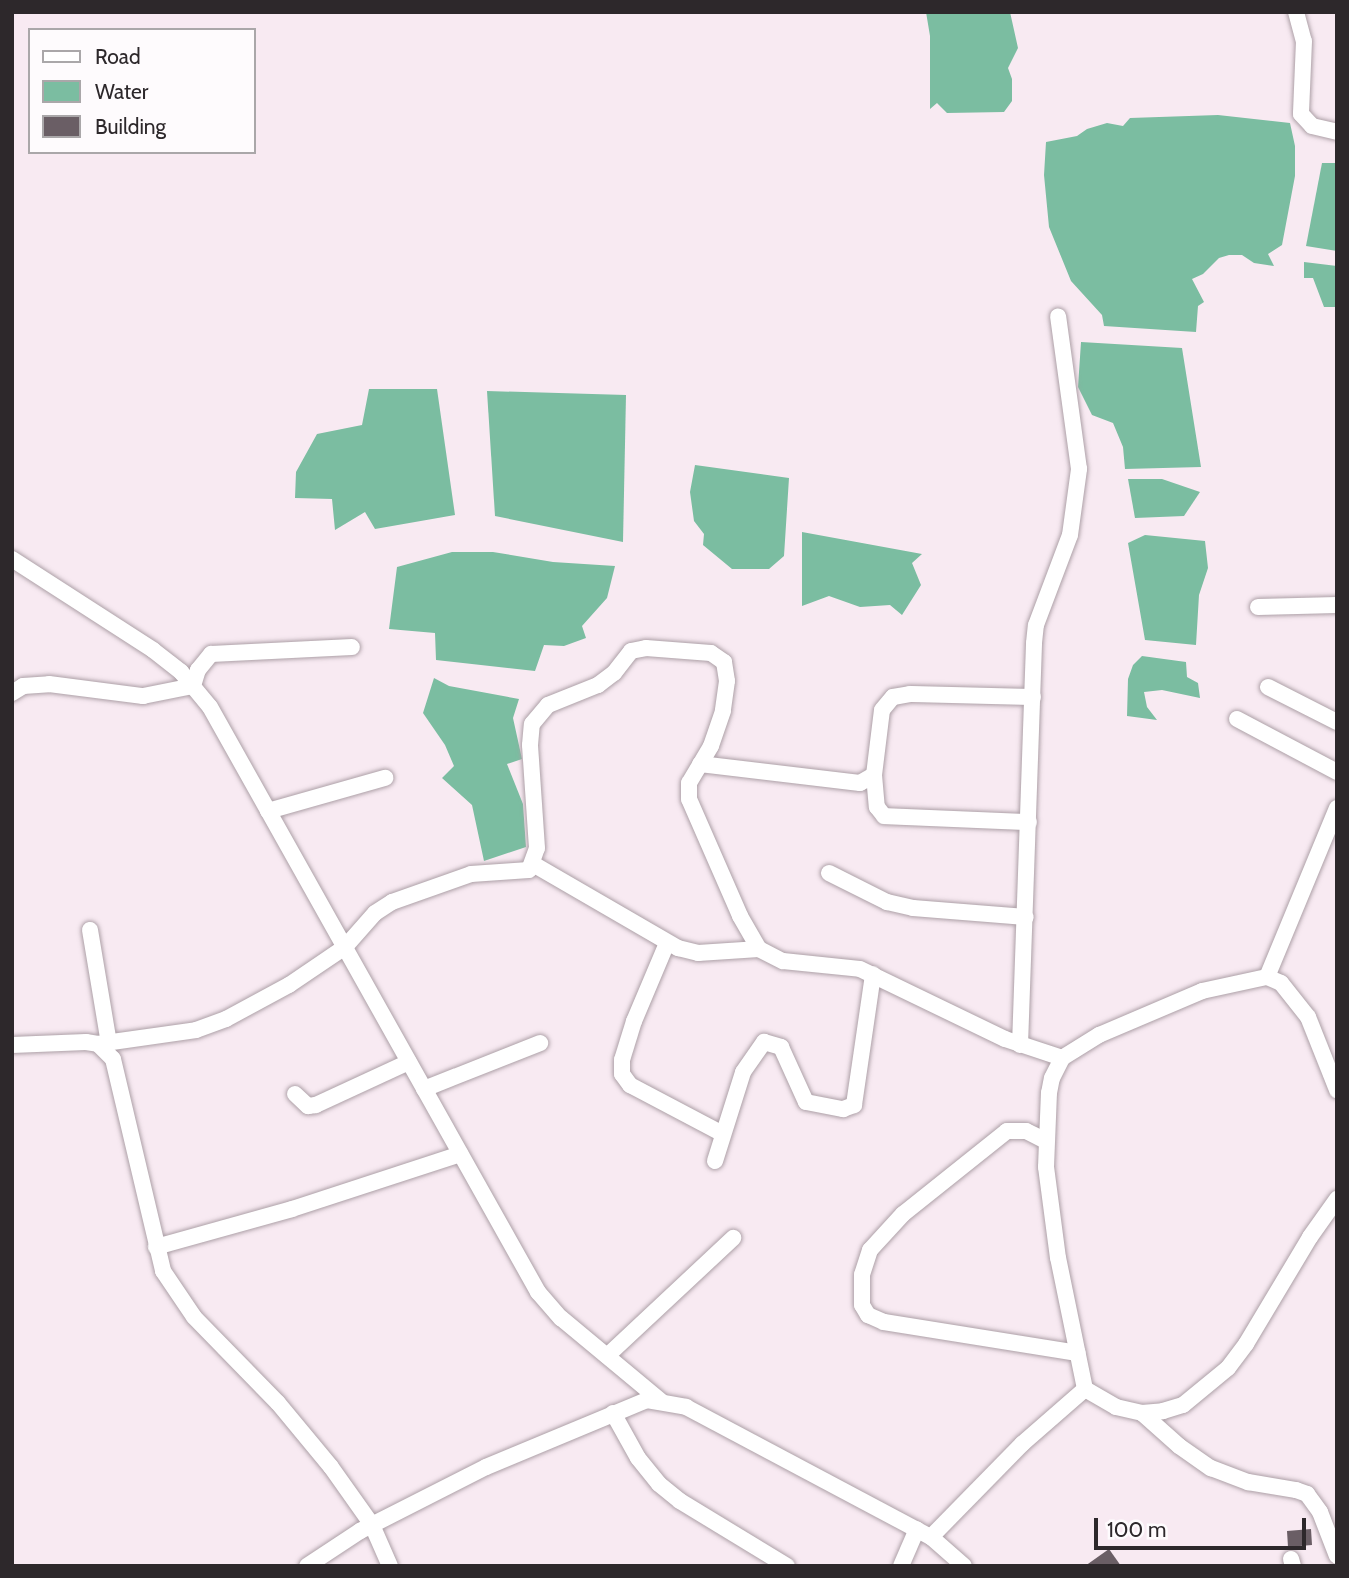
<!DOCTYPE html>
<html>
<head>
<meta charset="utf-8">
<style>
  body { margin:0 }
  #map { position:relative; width:1349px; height:1578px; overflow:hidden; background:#f8eaf2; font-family:Cabin,sans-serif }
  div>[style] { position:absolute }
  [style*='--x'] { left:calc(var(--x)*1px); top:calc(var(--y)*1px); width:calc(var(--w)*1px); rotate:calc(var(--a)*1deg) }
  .water>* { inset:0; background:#7bbda1 }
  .building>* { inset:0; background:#6a5e65 }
  .roads { filter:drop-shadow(0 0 2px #ada0a7) drop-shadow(0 0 2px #ada0a7) }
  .minor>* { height:16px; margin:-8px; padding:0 8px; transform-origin:8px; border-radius:8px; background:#fff }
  span { translate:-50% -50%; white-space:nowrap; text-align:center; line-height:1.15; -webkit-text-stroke:7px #fefbfd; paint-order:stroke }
  .frame { position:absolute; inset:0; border:14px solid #2d282b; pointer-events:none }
  .legend { position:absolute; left:28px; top:28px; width:228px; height:126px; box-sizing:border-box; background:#fefbfd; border:2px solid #aaa7a9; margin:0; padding:9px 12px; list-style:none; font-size:21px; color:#2d282b }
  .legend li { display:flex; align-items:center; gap:14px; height:35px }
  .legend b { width:35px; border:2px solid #aaa7a9 }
  .scale { position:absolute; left:1094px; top:1518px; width:212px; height:32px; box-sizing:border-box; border:4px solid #2d282b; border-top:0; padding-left:9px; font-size:21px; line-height:24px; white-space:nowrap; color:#2d282b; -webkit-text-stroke:5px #fefbfd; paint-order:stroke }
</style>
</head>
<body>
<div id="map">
  <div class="water">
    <i style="clip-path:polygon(926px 12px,1010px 12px,1018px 48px,1008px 68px,1012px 79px,1012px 101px,1004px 112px,947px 113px,937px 103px,930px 109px,930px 36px)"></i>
    <i style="clip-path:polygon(1218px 115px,1290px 123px,1295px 146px,1295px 176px,1282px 245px,1268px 254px,1274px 266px,1254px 263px,1242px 255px,1229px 255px,1219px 258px,1203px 274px,1192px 279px,1204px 302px,1198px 306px,1196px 332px,1104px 326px,1102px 315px,1071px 281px,1049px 227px,1044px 175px,1046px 142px,1077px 136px,1087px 129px,1107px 123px,1123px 126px,1130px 118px)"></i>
    <i style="clip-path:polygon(1322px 163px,1337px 163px,1337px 251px,1306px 246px)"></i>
    <i style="clip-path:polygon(1304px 262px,1337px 266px,1337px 307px,1324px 307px,1313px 278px,1304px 278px)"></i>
    <i style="clip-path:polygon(1081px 342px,1182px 348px,1201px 467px,1125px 469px,1123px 447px,1113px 423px,1092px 415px,1078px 387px)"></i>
    <i style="clip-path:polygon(369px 389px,437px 389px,455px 515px,375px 529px,365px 512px,335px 530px,332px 499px,295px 498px,296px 472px,317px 434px,362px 425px)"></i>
    <i style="clip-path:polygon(487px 391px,626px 395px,623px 542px,495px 516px)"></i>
    <i style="clip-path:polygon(695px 465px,789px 478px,784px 556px,769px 569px,732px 569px,703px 545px,704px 534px,694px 521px,690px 492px)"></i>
    <i style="clip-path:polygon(1128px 479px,1162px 479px,1200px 492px,1184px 516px,1135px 518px)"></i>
    <i style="clip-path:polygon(802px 532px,922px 554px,912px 563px,921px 585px,902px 615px,890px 605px,860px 607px,829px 596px,802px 606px)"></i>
    <i style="clip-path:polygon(1145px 535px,1205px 541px,1208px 568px,1199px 595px,1196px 645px,1145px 640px,1128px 543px)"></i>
    <i style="clip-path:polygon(452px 552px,493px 552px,553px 562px,615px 566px,607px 598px,582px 626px,586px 638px,564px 646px,544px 645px,535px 671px,436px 660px,435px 633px,389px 629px,397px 567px)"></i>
    <i style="clip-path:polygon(1142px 656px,1186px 662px,1187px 677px,1198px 683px,1200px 698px,1162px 690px,1144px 692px,1147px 707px,1157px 720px,1127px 716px,1128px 679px,1133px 665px)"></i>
    <i style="clip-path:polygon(434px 678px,449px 686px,519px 699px,513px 718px,522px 759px,507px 764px,523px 804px,526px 847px,484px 861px,472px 805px,442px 778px,454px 766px,445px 745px,423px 713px)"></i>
  </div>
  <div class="building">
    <i style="clip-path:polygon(1311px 1529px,1312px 1545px,1288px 1547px,1287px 1531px)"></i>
    <i style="clip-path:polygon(1109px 1549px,1121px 1566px,1085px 1566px)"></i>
  </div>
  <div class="roads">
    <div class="minor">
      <i style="--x:1296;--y:12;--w:30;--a:75"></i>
      <i style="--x:1304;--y:41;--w:73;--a:92.4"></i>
      <i style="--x:1301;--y:114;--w:16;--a:47"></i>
      <i style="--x:1312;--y:126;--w:26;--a:13"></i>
      <i style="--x:12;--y:559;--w:168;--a:32.8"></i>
      <i style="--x:153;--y:650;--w:36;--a:38"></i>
      <i style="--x:181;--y:672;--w:45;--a:50.4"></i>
      <i style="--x:210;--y:707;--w:671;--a:60.72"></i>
      <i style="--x:538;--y:1292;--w:35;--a:49"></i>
      <i style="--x:561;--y:1318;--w:130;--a:39.7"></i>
      <i style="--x:1258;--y:607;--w:79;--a:-1.5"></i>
      <i style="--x:1268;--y:687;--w:77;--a:26.9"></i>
      <i style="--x:12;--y:693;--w:13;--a:-32"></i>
      <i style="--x:23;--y:686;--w:26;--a:-4"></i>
      <i style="--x:49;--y:684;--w:95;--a:7.3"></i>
      <i style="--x:143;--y:696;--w:51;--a:-11.3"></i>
      <i style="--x:193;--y:686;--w:17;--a:-73"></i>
      <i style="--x:198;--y:670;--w:21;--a:-51"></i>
      <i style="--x:211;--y:654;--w:141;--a:-2.8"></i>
      <i style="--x:1237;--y:719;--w:113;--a:27.9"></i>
      <i style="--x:700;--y:764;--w:161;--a:6.8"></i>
      <i style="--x:860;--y:783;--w:16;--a:-30"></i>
      <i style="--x:874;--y:775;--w:65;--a:-83"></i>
      <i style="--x:882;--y:710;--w:17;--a:-50"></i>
      <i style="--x:893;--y:697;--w:17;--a:-10"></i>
      <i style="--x:910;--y:694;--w:123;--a:1.4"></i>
      <i style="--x:874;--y:775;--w:32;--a:85"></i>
      <i style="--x:877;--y:807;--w:11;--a:52"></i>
      <i style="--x:884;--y:816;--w:145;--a:2.4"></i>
      <i style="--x:268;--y:811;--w:122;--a:-15.8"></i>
      <i style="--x:533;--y:864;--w:168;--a:30.1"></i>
      <i style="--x:678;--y:948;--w:21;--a:14"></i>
      <i style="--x:698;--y:953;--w:61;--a:-3.8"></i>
      <i style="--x:829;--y:873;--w:65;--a:26.6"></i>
      <i style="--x:887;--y:902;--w:27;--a:13"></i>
      <i style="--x:913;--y:908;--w:113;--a:4.6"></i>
      <i style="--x:90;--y:930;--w:115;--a:80.5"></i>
      <i style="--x:667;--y:943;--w:85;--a:112.9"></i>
      <i style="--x:634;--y:1021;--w:41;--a:107.1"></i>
      <i style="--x:622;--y:1060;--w:14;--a:90"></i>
      <i style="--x:622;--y:1074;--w:14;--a:54"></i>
      <i style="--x:630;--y:1085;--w:105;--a:27.8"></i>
      <i style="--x:1267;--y:977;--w:183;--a:-67.5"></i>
      <i style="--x:98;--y:1044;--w:99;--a:-8.1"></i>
      <i style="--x:196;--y:1030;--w:32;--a:-20"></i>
      <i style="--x:226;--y:1019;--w:72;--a:-28.4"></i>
      <i style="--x:289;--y:985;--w:68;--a:-34.2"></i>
      <i style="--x:345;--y:947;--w:45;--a:-48.6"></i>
      <i style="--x:375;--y:913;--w:20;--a:-33"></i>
      <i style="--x:392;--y:902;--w:84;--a:-19.5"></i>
      <i style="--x:471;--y:874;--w:58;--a:-3.9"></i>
      <i style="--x:529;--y:870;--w:23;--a:-70"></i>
      <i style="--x:537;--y:848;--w:103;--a:-93.9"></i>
      <i style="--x:530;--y:745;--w:21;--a:-85"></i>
      <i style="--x:532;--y:724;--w:25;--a:-50"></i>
      <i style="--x:548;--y:705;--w:54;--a:-21.8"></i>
      <i style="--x:598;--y:685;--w:20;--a:-37"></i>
      <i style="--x:614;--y:673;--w:28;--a:-52"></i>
      <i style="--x:631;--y:651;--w:15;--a:-11"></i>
      <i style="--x:646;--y:648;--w:65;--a:4.4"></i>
      <i style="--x:711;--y:653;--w:16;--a:35"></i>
      <i style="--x:724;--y:662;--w:19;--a:81"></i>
      <i style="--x:727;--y:681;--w:30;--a:98"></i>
      <i style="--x:723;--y:711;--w:37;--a:109"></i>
      <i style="--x:711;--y:746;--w:43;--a:120.7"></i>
      <i style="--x:689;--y:783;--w:16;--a:90"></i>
      <i style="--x:689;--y:799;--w:128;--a:66.4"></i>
      <i style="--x:740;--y:916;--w:38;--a:60"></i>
      <i style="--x:759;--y:949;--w:27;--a:27"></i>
      <i style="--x:783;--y:961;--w:77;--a:5.9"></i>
      <i style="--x:860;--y:969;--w:161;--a:25.8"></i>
      <i style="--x:1005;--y:1039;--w:60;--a:18.4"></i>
      <i style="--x:12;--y:1045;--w:74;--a:-2.3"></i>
      <i style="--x:86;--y:1042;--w:12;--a:9"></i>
      <i style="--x:98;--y:1044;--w:21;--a:45"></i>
      <i style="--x:113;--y:1059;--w:218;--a:76.7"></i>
      <i style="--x:163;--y:1271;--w:55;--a:56"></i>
      <i style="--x:194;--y:1317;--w:120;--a:45.7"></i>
      <i style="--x:278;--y:1403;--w:83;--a:50.4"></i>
      <i style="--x:331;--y:1467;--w:71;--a:54.7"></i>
      <i style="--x:372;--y:1525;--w:45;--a:66.3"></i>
      <i style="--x:1020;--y:1045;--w:402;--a:-88"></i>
      <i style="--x:1034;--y:643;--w:18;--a:-84"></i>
      <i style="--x:1036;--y:625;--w:96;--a:-69.3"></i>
      <i style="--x:1070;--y:535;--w:67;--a:-82.2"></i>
      <i style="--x:1079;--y:469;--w:154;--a:-97.8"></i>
      <i style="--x:424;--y:1089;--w:125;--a:-21.6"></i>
      <i style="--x:295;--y:1094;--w:18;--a:43"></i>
      <i style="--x:308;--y:1106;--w:8;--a:-7"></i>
      <i style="--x:316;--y:1105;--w:102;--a:-24.8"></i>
      <i style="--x:1046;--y:1141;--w:22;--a:-153"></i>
      <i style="--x:1026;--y:1131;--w:19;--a:180"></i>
      <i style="--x:1007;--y:1131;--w:133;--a:141.4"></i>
      <i style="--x:903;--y:1214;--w:49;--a:132.5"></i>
      <i style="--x:870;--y:1250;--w:26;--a:108"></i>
      <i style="--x:862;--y:1275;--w:30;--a:90"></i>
      <i style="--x:862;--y:1305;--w:12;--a:59"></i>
      <i style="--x:868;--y:1315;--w:17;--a:24"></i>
      <i style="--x:884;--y:1322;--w:196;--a:9.1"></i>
      <i style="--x:715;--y:1161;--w:93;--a:-72.5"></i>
      <i style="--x:743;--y:1072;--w:37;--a:-55"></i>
      <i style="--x:764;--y:1042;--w:18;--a:16"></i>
      <i style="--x:781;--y:1047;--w:60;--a:65.6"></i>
      <i style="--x:806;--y:1102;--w:38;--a:11"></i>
      <i style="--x:843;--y:1109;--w:12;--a:-20"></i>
      <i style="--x:854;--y:1105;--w:132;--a:-81.7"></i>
      <i style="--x:156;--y:1247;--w:141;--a:-15.6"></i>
      <i style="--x:292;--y:1209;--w:177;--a:-18.1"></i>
      <i style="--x:607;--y:1356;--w:173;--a:-43.1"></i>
      <i style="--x:1085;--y:1389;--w:36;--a:30"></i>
      <i style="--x:1116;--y:1407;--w:27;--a:13"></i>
      <i style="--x:1142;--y:1413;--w:21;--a:-5"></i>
      <i style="--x:1163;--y:1411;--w:21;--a:-17"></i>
      <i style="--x:1183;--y:1405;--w:58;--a:-39.4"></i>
      <i style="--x:1228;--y:1368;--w:30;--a:-53"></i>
      <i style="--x:1246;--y:1344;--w:125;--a:-59.1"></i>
      <i style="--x:1310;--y:1237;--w:47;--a:-54.6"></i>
      <i style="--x:613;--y:1413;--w:51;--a:60.9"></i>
      <i style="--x:638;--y:1458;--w:33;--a:51"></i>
      <i style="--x:659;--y:1484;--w:27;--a:39"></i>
      <i style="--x:680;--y:1501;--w:125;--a:31.3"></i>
      <i style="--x:1142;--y:1413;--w:50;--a:41.7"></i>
      <i style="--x:1179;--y:1446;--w:39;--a:35"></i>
      <i style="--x:1211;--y:1468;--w:40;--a:21"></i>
      <i style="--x:1248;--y:1482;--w:49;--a:9.5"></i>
      <i style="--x:1296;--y:1490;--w:12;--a:20"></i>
      <i style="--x:1307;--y:1494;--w:22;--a:54"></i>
      <i style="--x:1320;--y:1512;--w:47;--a:68.9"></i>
      <i style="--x:931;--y:1537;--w:130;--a:-45.6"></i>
      <i style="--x:1022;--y:1444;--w:84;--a:-41.1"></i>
      <i style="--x:1085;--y:1389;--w:134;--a:-101.6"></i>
      <i style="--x:1058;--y:1258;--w:92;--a:-97.5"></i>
      <i style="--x:1046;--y:1167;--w:74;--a:-87.7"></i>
      <i style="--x:1049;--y:1093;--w:15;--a:-79"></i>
      <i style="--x:1052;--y:1078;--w:22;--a:-63"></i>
      <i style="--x:1062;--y:1058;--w:44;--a:-31.9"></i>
      <i style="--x:1099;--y:1035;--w:112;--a:-23.1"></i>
      <i style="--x:1202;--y:991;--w:66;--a:-12.2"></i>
      <i style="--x:1267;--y:977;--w:15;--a:23"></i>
      <i style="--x:1281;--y:983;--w:43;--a:51.5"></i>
      <i style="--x:1308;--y:1017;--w:79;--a:68.3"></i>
      <i style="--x:1291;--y:1559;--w:7;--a:74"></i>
      <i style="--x:307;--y:1566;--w:64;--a:-33.4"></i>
      <i style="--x:360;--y:1531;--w:141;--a:-26.9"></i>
      <i style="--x:486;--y:1467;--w:174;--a:-22.6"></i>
      <i style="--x:647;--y:1400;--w:40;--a:10"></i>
      <i style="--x:686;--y:1407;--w:277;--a:28"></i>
      <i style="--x:931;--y:1537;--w:44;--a:41.3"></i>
      <i style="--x:901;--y:1566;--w:40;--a:-66.6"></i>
    </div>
  </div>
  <div class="frame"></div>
  <ul class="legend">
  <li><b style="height:9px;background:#fff"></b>Road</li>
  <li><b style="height:19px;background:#7bbda1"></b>Water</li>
  <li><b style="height:19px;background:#6a5e65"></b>Building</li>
  </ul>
  <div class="scale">100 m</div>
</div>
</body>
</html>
